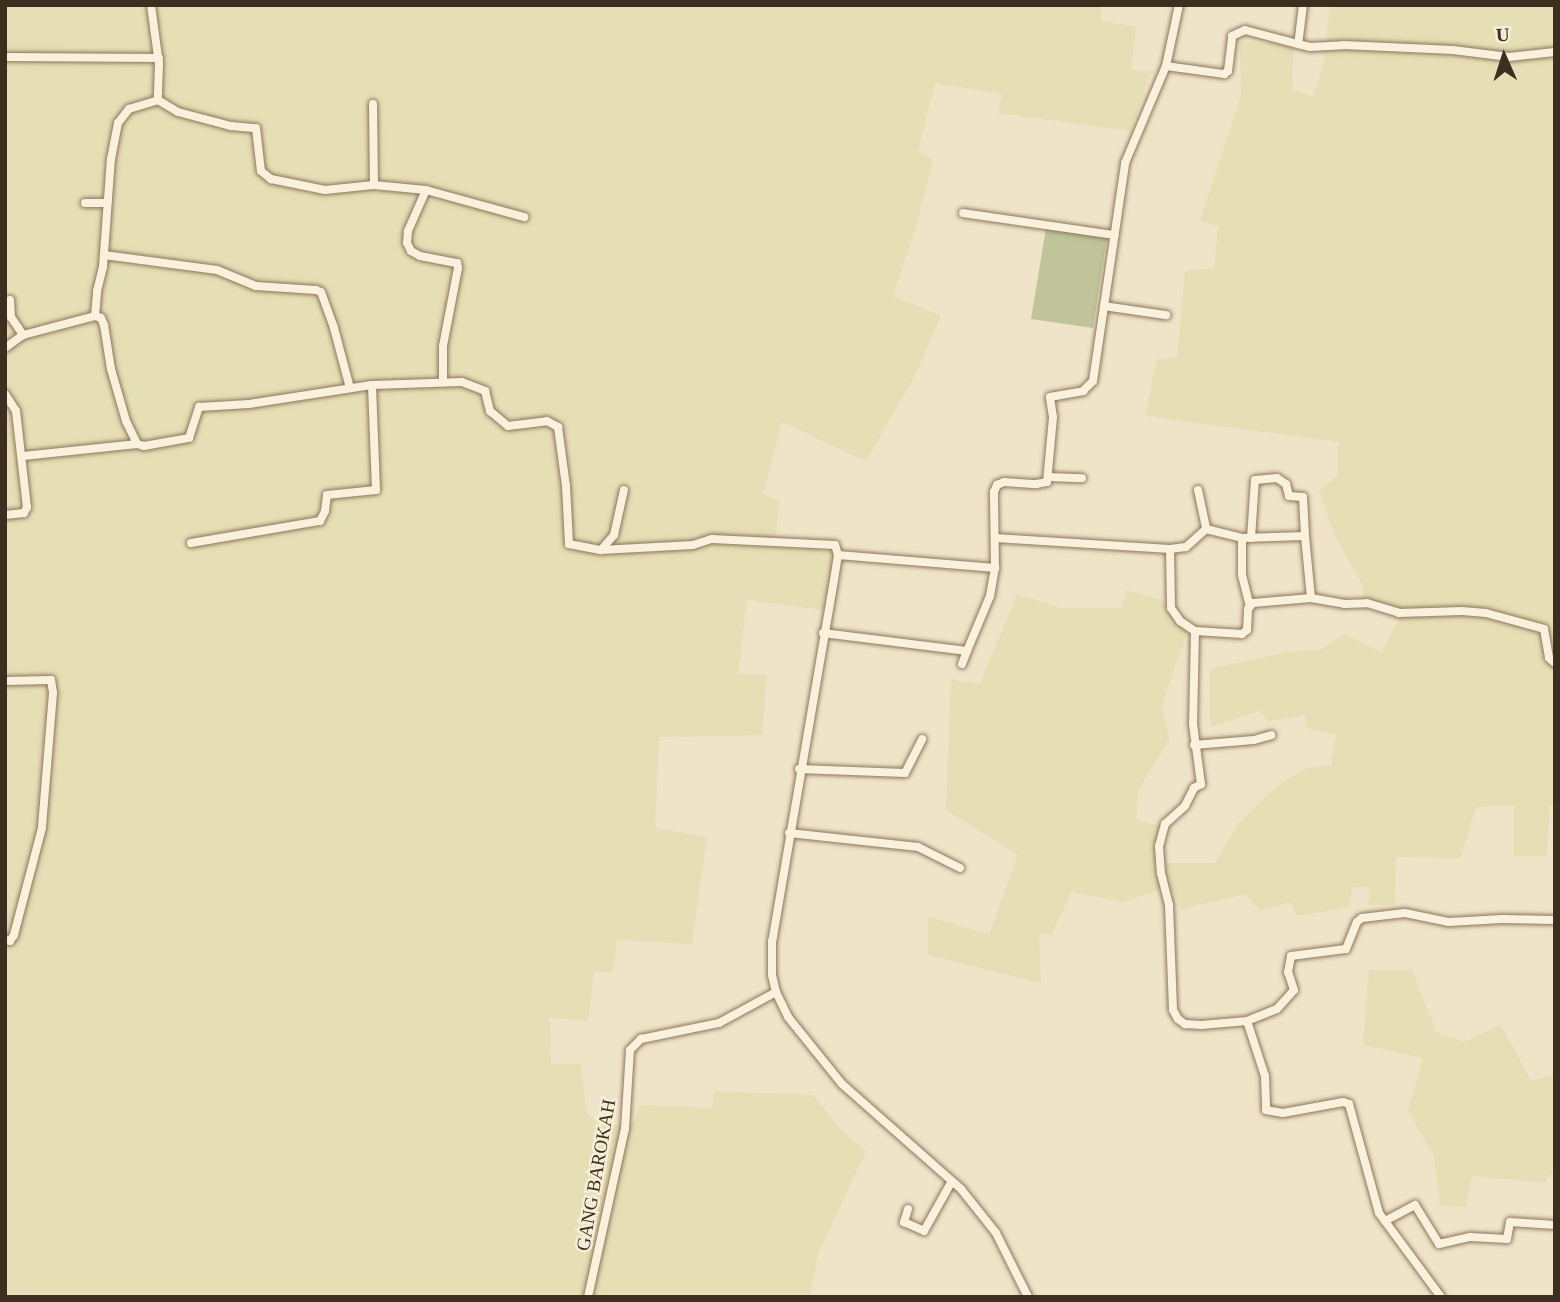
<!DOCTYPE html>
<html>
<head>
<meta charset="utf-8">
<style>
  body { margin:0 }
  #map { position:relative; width:1560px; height:1302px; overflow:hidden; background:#f0e4c8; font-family:Georgia,serif }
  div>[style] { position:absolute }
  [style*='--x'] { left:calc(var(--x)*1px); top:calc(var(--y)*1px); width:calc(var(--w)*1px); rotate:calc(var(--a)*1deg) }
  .farmland>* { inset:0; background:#e6deb5 }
  .cemetery>* { inset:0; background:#bfc49a }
  .roads { filter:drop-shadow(0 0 2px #8d765c) drop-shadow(0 0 2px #8d765c) }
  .minor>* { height:8px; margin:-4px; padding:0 4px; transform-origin:4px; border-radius:4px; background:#faf1dc }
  span { translate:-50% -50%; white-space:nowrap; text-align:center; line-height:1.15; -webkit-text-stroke:5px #f7eed8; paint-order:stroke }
  .street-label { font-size:19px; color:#3d2e20 }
  .frame { position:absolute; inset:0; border:7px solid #3d2e20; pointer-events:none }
  .north { position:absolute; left:1469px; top:21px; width:70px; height:70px; -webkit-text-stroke:5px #f7eed8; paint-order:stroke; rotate:357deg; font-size:19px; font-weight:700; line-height:28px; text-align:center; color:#3d2e20 }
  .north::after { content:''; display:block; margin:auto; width:24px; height:32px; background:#3d2e20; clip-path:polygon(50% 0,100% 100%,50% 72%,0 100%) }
</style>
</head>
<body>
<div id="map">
  <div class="farmland">
    <i style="clip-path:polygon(5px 5px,1102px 5px,1101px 21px,1136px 27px,1131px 70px,1151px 71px,1130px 131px,997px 113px,1003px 94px,935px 83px,918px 151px,933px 160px,914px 234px,893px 296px,941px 316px,914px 377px,866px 461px,782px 422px,763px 494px,779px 501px,775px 544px,844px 554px,831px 611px,747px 600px,738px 674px,767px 675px,762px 735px,659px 737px,655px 828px,707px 837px,692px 944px,617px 940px,613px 972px,594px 972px,588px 1021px,550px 1018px,551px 1064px,581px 1064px,586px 1112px,602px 1126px,634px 1123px,640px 1105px,713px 1108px,714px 1091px,813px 1095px,842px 1131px,866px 1151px,818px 1254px,810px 1297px,5px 1297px)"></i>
    <i style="clip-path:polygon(1330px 5px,1555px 5px,1555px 805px,1550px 805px,1547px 856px,1514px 856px,1514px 805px,1476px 807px,1461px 858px,1396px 857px,1395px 905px,1368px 905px,1370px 888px,1352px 887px,1350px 907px,1297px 916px,1290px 902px,1260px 911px,1245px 894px,1181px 909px,1170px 886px,1123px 902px,1071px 892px,1051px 936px,1039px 933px,1041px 983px,928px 955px,928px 917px,989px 934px,1018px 855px,946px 810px,951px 680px,980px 684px,1017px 594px,1061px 608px,1121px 608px,1127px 590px,1162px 600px,1188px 630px,1162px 705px,1169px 740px,1138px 790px,1136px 820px,1162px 826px,1163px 863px,1215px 863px,1237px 825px,1279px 784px,1308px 768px,1331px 765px,1336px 735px,1306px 728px,1305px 715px,1268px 721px,1260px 711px,1210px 727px,1210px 669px,1287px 652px,1320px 650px,1345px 634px,1381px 652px,1399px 620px,1365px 602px,1362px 584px,1336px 538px,1319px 491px,1338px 475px,1338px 442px,1145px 416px,1157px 359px,1177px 358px,1185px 271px,1214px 268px,1218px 227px,1200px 220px,1241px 95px,1240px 42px,1294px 44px,1292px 90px,1313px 96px,1323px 65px)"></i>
    <i style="clip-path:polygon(1369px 970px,1412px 970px,1437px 1033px,1463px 1042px,1501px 1025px,1531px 1081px,1555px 1074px,1555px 1168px,1545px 1183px,1472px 1176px,1466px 1207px,1440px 1206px,1434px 1157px,1408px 1110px,1423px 1058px,1363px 1045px)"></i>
  </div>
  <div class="cemetery">
    <i style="clip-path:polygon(1046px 228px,1107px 236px,1093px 328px,1031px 319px)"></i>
  </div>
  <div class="roads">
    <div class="minor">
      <i style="--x:151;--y:5;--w:60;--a:82.3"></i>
      <i style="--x:159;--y:64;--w:36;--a:92"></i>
      <i style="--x:1303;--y:5;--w:39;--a:97"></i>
      <i style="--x:1298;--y:44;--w:12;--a:14"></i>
      <i style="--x:1310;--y:47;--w:33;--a:-3"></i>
      <i style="--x:1343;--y:45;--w:110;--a:2.6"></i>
      <i style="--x:1453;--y:50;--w:56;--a:7.1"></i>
      <i style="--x:1509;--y:57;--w:46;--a:-6.2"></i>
      <i style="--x:5;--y:57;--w:154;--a:0.4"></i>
      <i style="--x:1166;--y:66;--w:59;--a:7.9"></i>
      <i style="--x:1224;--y:74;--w:5;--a:-37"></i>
      <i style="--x:1228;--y:71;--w:35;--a:-83"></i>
      <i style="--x:1232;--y:36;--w:14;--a:-25"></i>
      <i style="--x:1245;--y:30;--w:55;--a:14.8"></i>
      <i style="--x:158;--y:100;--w:23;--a:31"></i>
      <i style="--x:178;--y:112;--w:55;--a:14.8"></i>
      <i style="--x:231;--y:126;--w:25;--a:5"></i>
      <i style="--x:256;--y:128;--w:43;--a:83.4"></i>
      <i style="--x:261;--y:171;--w:13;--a:39"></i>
      <i style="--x:271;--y:179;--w:55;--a:11.5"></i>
      <i style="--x:325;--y:190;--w:49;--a:-5.8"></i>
      <i style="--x:374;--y:185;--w:52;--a:5.5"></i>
      <i style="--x:426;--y:190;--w:102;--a:15.4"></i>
      <i style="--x:373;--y:104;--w:81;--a:89.3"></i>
      <i style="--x:426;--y:190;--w:45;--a:113.7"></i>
      <i style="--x:408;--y:231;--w:12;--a:95"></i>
      <i style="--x:407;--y:243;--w:9;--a:63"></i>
      <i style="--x:411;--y:251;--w:10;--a:29"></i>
      <i style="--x:420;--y:256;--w:38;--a:11"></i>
      <i style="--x:457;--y:263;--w:5;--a:79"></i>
      <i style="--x:458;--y:268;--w:79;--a:100.9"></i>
      <i style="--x:443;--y:346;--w:35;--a:90"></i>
      <i style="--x:85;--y:203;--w:20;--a:0"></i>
      <i style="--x:105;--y:203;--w:4;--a:-45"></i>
      <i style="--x:963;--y:213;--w:153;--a:8.3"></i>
      <i style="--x:104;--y:255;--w:114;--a:7.6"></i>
      <i style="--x:217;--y:270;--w:42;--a:22.3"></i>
      <i style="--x:256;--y:286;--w:60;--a:3.8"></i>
      <i style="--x:316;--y:290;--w:5;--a:22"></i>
      <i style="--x:321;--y:292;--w:38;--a:70"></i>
      <i style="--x:334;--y:328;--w:62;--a:75.1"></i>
      <i style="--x:10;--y:300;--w:17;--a:87"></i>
      <i style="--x:11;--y:317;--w:22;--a:56"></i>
      <i style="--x:1104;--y:306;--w:63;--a:8.3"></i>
      <i style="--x:95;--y:316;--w:6;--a:18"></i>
      <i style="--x:101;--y:318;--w:8;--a:67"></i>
      <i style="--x:104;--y:325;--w:45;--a:81"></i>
      <i style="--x:111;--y:369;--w:54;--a:73.9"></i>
      <i style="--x:126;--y:421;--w:25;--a:64"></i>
      <i style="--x:137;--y:444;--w:7;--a:16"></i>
      <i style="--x:144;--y:446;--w:46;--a:-10.1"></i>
      <i style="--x:189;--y:438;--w:33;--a:-72"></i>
      <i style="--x:199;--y:407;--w:50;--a:-3.4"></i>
      <i style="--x:249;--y:404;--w:124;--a:-8.8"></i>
      <i style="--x:372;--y:385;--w:90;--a:-1.9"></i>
      <i style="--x:462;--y:382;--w:25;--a:21"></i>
      <i style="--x:485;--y:391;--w:21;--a:76"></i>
      <i style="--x:490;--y:411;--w:23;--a:40"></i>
      <i style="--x:508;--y:426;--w:39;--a:-7"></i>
      <i style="--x:547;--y:421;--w:13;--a:29"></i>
      <i style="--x:558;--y:427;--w:60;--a:82.3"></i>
      <i style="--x:566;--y:486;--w:58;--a:87"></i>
      <i style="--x:569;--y:544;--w:33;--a:11"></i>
      <i style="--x:601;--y:550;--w:92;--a:-3.1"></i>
      <i style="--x:693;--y:545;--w:20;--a:-18"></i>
      <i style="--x:712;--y:539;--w:123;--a:2.8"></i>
      <i style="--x:835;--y:545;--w:10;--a:73"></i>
      <i style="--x:838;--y:555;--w:25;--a:99"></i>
      <i style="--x:834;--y:580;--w:366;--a:99.7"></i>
      <i style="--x:772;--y:941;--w:34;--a:90"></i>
      <i style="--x:772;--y:975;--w:17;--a:77"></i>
      <i style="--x:776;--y:992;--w:28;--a:64"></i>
      <i style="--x:788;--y:1017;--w:86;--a:51.1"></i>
      <i style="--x:842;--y:1084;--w:159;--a:41.4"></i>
      <i style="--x:961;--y:1189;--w:56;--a:51.5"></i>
      <i style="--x:996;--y:1233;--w:72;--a:63.4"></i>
      <i style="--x:5;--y:348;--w:22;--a:-36"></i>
      <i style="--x:23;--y:335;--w:74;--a:-14.8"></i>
      <i style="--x:95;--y:316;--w:25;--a:-85"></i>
      <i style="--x:97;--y:291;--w:25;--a:-76"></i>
      <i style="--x:103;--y:267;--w:108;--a:-85.8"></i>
      <i style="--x:111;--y:159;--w:37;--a:-79"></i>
      <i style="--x:118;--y:123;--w:18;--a:-52"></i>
      <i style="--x:129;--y:109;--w:30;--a:-17"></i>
      <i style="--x:5;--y:394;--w:20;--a:57"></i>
      <i style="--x:16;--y:411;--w:97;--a:83.5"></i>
      <i style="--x:27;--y:507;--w:7;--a:117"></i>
      <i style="--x:24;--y:513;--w:19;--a:174"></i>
      <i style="--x:23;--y:456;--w:115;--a:-6"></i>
      <i style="--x:1049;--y:477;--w:33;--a:2"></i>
      <i style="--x:1198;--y:490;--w:40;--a:78"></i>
      <i style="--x:995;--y:538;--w:175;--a:3.6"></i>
      <i style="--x:1170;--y:549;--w:59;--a:89"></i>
      <i style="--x:1171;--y:608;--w:16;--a:55"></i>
      <i style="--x:1180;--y:621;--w:18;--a:34"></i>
      <i style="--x:1195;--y:631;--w:47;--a:3.7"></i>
      <i style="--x:1242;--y:634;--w:6;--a:-39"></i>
      <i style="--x:1247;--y:630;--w:21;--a:-87"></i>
      <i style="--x:1248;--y:609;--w:8;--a:-50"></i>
      <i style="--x:1253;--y:603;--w:58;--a:-4.9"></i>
      <i style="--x:1311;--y:598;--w:34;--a:10"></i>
      <i style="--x:1344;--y:604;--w:23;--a:-2"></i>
      <i style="--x:1367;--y:603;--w:34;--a:17"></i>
      <i style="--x:1399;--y:613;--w:63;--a:-1.8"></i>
      <i style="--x:1462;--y:611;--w:24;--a:5"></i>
      <i style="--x:1486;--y:613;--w:60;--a:15.4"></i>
      <i style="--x:1544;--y:629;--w:29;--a:80"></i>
      <i style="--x:1549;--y:658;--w:8;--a:40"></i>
      <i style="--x:1242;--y:538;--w:37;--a:90"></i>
      <i style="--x:1242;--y:575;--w:32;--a:76"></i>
      <i style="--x:1251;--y:538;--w:58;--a:-86.1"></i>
      <i style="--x:1255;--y:480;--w:22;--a:-5"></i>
      <i style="--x:1277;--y:478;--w:11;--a:34"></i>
      <i style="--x:1286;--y:484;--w:12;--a:76"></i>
      <i style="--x:1289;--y:496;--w:14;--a:4"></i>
      <i style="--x:1303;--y:497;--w:39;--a:87"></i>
      <i style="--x:191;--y:543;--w:131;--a:-9.7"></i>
      <i style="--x:320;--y:521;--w:11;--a:-63"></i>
      <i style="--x:325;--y:511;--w:16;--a:-83"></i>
      <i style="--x:327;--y:495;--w:49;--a:-5.8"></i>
      <i style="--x:376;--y:490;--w:105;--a:-92.2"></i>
      <i style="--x:1170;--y:549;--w:16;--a:-7"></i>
      <i style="--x:1186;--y:547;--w:27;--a:-42"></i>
      <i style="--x:1206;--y:529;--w:37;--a:14"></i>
      <i style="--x:1242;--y:538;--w:63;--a:-1.8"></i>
      <i style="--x:1305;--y:536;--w:62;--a:84.5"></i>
      <i style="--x:601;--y:550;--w:20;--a:-49"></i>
      <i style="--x:614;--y:535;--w:46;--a:-77.5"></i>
      <i style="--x:838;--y:555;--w:158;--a:4.7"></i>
      <i style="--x:995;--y:568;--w:76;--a:-90.8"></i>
      <i style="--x:994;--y:492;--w:8;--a:-67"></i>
      <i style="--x:997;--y:485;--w:8;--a:-23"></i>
      <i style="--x:1004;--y:482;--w:32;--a:4"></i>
      <i style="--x:1036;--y:484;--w:11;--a:-10"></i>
      <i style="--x:1047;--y:482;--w:65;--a:-84.7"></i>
      <i style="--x:1053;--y:417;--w:20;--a:-99"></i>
      <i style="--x:1050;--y:397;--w:34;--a:-10"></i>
      <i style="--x:1083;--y:391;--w:14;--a:-45"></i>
      <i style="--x:1093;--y:381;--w:220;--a:-81.6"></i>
      <i style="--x:1125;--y:163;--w:105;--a:-67.1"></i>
      <i style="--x:1166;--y:66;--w:62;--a:-78"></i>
      <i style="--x:1195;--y:631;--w:93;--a:91.2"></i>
      <i style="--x:1193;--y:724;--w:61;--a:82.4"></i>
      <i style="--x:1201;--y:784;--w:8;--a:150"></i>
      <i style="--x:1194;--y:788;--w:20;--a:117"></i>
      <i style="--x:1185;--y:806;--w:27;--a:138"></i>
      <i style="--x:1165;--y:824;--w:23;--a:105"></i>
      <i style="--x:1159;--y:846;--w:27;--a:86"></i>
      <i style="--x:1161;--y:873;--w:33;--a:76"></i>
      <i style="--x:1169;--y:905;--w:105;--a:87.8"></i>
      <i style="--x:1173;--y:1010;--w:10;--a:61"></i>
      <i style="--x:1178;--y:1019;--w:9;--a:36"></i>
      <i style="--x:1185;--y:1024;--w:17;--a:3"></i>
      <i style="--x:1202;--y:1025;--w:45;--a:-5.1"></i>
      <i style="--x:1247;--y:1021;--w:32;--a:-22"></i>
      <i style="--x:1277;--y:1009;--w:25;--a:-48"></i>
      <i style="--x:1294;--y:990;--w:19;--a:-108"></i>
      <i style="--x:1288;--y:972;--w:16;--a:-79"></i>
      <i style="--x:1291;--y:956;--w:55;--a:-7.3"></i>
      <i style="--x:1346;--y:949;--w:29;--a:-68"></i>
      <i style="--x:1357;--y:922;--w:6;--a:-39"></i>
      <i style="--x:1362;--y:918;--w:43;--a:-6.6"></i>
      <i style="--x:1405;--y:913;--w:45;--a:11.6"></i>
      <i style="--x:1449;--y:922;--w:53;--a:-3.2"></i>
      <i style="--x:1502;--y:919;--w:53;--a:1.1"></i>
      <i style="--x:823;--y:633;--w:145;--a:7.1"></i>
      <i style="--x:967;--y:651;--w:60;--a:-67.3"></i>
      <i style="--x:990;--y:596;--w:28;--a:-80"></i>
      <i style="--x:962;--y:664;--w:14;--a:-69"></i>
      <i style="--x:5;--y:681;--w:46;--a:-1.2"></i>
      <i style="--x:51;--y:680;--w:13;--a:81"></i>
      <i style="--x:53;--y:693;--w:135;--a:94.7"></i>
      <i style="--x:42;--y:828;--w:111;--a:104.7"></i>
      <i style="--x:14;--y:935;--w:7;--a:124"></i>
      <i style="--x:10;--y:941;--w:5;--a:-169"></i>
      <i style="--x:1194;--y:745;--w:60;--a:-4.8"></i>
      <i style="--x:1254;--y:740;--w:18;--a:-16"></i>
      <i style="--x:799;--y:769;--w:106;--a:2.2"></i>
      <i style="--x:905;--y:773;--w:38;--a:-63"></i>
      <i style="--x:789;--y:833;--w:130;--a:6.2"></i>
      <i style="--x:918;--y:847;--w:47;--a:26.6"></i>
      <i style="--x:1247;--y:1021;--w:58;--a:71.9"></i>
      <i style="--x:1265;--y:1076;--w:34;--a:88"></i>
      <i style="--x:1266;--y:1110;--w:17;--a:10"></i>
      <i style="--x:1283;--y:1113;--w:61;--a:-10.4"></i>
      <i style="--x:1343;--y:1102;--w:6;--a:18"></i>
      <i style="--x:1349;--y:1104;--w:113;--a:74.6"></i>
      <i style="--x:1379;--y:1213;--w:104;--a:53.6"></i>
      <i style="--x:908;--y:1209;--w:14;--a:107"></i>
      <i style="--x:904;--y:1222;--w:22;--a:24"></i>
      <i style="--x:924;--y:1231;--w:57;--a:-60.8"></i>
      <i style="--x:1385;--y:1221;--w:34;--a:-28"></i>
      <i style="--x:1415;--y:1205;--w:46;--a:58.4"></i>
      <i style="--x:1439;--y:1244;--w:32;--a:-13"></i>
      <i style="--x:1470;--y:1237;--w:37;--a:3"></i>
      <i style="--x:1507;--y:1239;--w:17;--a:-80"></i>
      <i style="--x:1510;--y:1222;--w:45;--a:3.8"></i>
      <i style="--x:588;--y:1297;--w:172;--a:-77.6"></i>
      <i style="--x:625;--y:1129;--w:79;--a:-86.4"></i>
      <i style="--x:630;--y:1050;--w:16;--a:-45"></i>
      <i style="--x:641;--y:1039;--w:80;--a:-11.6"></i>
      <i style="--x:719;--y:1023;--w:65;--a:-28.5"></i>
    </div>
  </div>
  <div class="street-label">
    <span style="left:596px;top:1175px;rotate:-80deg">GANG BAROKAH</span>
  </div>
  <div class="frame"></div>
  <div class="north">U</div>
</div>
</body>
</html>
